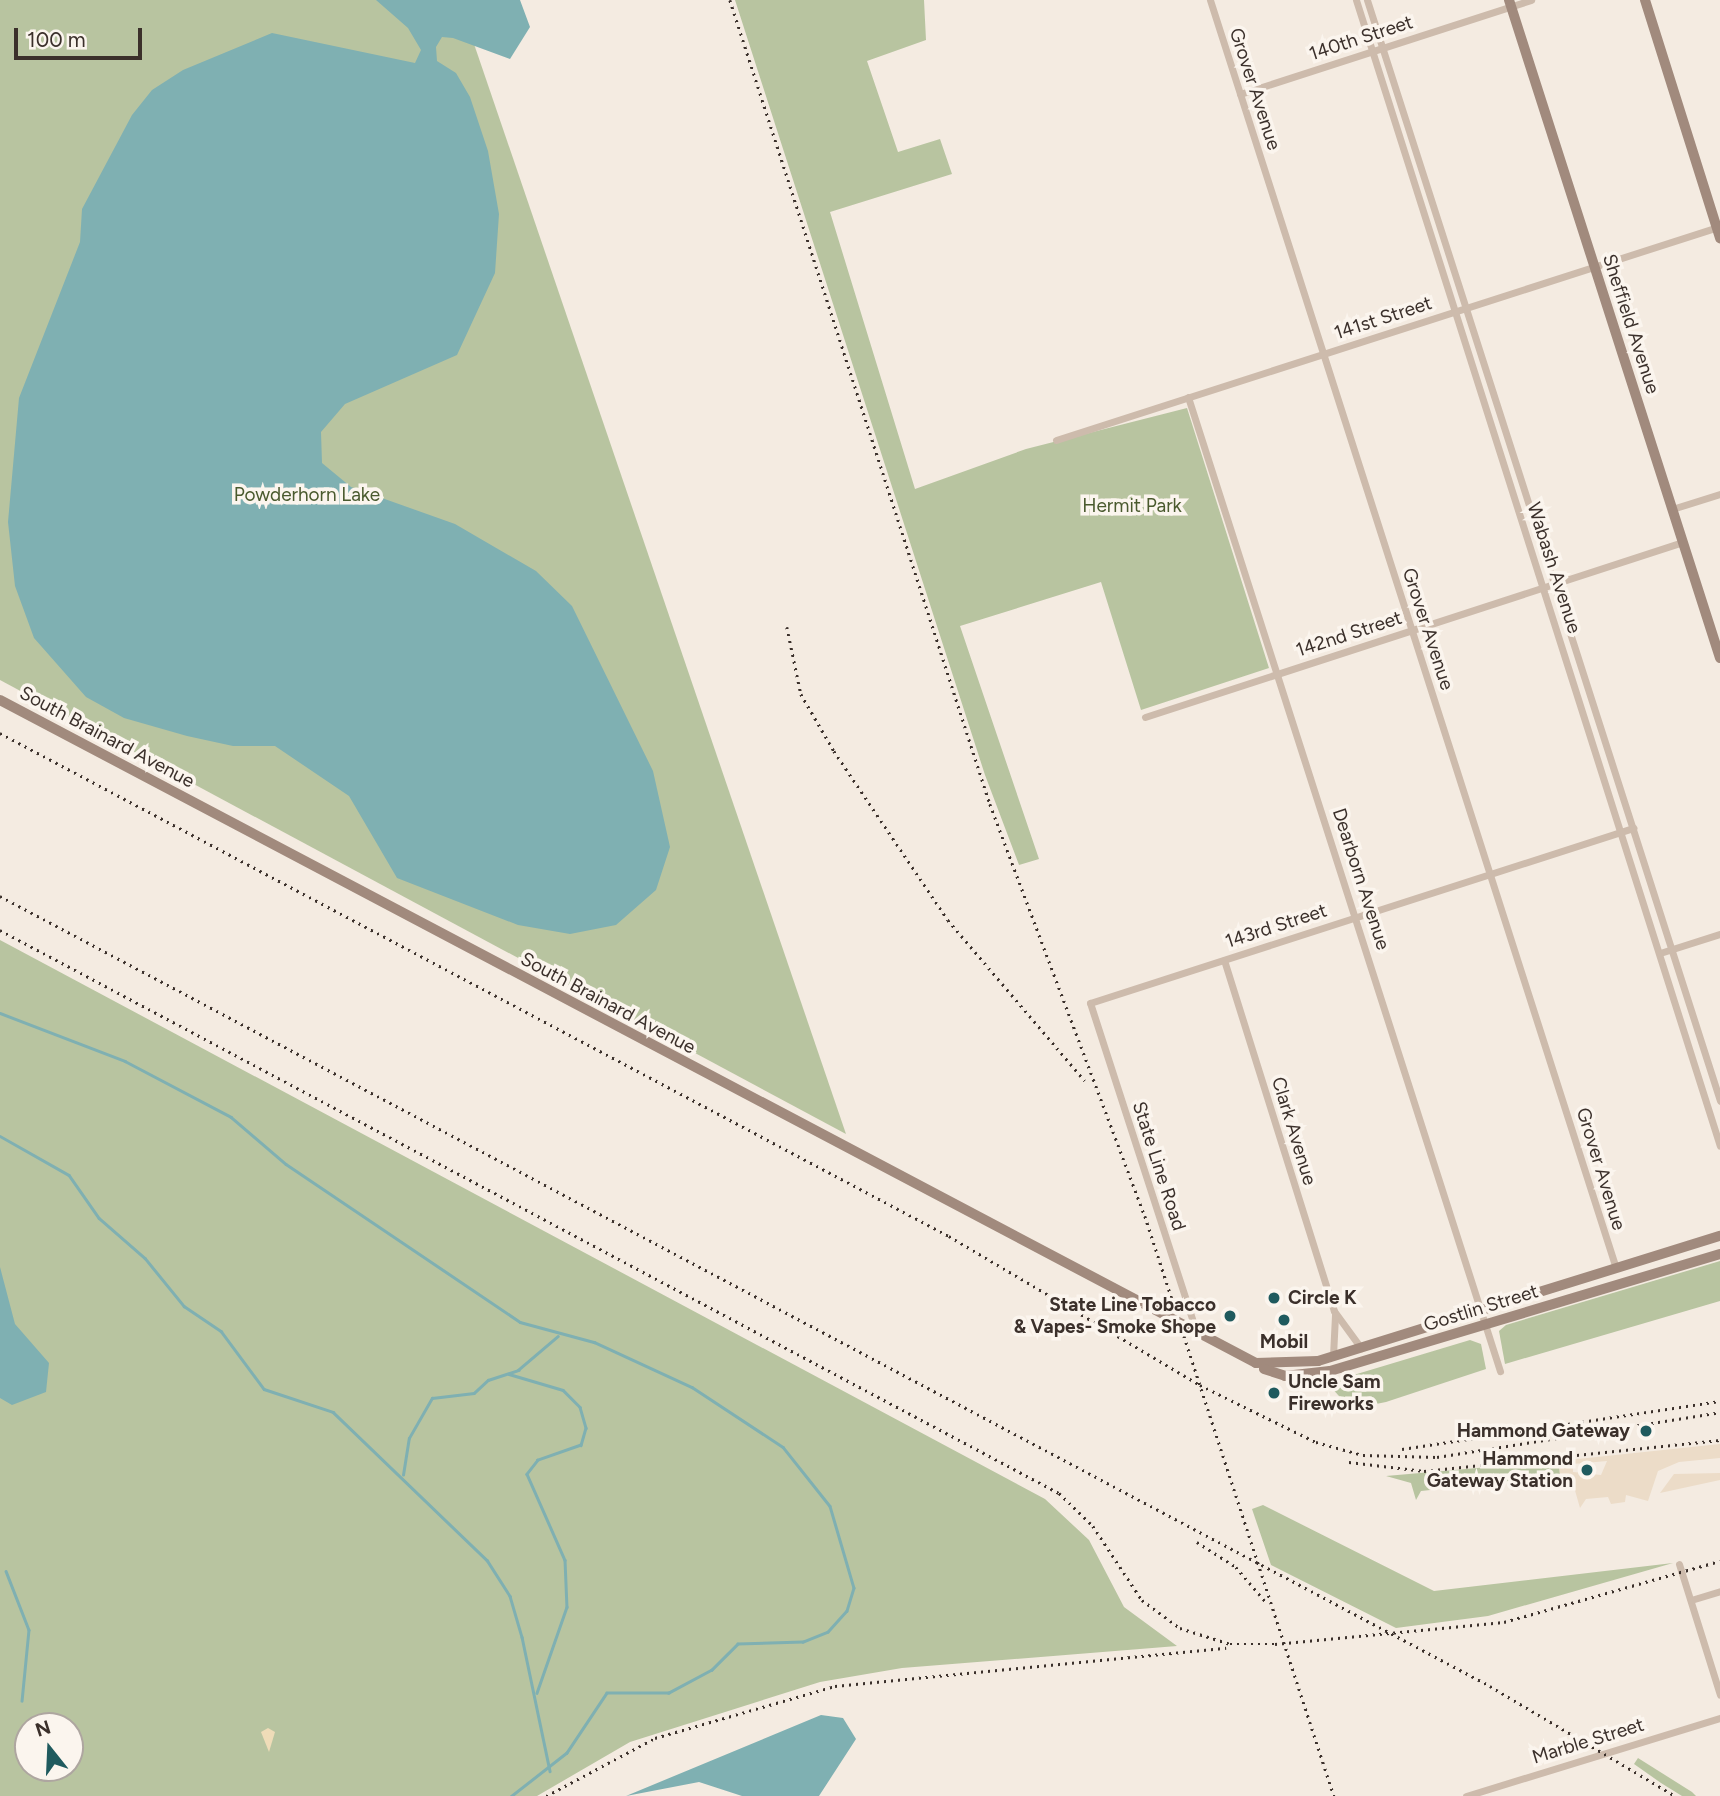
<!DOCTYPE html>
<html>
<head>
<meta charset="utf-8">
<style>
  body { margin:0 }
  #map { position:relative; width:1720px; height:1796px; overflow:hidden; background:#f4ebe1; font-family:Figtree,sans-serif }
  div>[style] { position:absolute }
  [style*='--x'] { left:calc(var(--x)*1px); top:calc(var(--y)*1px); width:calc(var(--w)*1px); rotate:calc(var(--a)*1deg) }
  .green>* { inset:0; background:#b8c4a0 }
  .sand>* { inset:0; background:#efdcb8 }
  .plaza>* { inset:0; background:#ecdcc8 }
  .water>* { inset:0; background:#7fb0b2 }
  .stream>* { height:2.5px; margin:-1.25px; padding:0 1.25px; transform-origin:1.25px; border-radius:1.25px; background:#7fb0b2 }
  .street>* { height:7px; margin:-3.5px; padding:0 3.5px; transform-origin:3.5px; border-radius:3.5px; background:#cdbbac }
  .secondary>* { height:10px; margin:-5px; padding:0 5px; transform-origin:5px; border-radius:5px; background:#a18a7d }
  .rail>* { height:2.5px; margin-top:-1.25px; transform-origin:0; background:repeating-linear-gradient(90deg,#3b302b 0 2px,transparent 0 7px) }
  .dots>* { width:19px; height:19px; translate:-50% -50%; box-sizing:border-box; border:4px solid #fbf5ee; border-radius:50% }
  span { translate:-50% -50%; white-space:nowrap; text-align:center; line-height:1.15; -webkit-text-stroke:7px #fbf5ee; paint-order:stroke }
  .street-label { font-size:19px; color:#3b302b }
  .park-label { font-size:19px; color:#4a5a2e }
  .poi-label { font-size:19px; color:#3b302b; font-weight:700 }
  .left { translate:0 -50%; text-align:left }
  .right { translate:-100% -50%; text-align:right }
  .north { position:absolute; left:14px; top:1712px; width:70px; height:70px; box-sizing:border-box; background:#fbf5ee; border:2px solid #aea6a0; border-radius:50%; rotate:342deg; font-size:19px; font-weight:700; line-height:28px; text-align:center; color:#3b302b }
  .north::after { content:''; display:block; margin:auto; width:24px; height:32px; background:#1f5a5e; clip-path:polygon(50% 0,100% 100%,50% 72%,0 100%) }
  .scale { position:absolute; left:14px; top:28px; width:128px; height:32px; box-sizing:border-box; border:4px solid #3b302b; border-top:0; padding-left:9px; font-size:21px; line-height:24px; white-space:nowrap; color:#3b302b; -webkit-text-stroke:5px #fbf5ee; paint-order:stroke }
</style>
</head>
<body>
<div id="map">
  <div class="green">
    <i style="clip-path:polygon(0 0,459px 0,846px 1134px,0 680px)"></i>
    <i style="clip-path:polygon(735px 0,924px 0,926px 40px,867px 61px,898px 152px,940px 139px,952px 174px,830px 212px,915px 489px,1026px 449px,1187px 408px,1269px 668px,1141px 710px,1101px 582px,960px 626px,1039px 859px,1019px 865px,985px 775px)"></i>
    <i style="clip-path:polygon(evenodd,0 940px,1045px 1499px,1089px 1540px,1124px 1607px,1177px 1646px,902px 1668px,820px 1682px,630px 1742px,537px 1796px,0 1796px,0 940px,28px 1726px,70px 1726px,70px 1768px,28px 1768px,28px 1726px)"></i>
    <i style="clip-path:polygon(1720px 1261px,1720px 1301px,1505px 1364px,1499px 1331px,1506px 1325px)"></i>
    <i style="clip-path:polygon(1470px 1340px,1481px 1344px,1486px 1369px,1386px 1402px,1351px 1409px,1327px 1383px)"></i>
    <i style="clip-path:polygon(1559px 1461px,1560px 1476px,1421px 1491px,1416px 1500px,1411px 1483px,1386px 1476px)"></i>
    <i style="clip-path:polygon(1263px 1505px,1434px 1591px,1673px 1563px,1488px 1616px,1396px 1628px,1271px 1565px,1252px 1509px)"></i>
    <i style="clip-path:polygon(1638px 1758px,1692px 1792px,1696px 1796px,1682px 1796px,1661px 1783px,1634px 1764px)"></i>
  </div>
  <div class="sand">
    <i style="clip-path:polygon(268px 1728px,275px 1732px,269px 1752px,261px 1732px)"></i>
  </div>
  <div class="plaza">
    <i style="clip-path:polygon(evenodd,1720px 1444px,1720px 1458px,1679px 1462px,1658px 1471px,1648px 1501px,1626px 1495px,1625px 1502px,1611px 1504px,1608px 1497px,1586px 1499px,1580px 1508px,1572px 1480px,1560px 1476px,1559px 1461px,1720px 1444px,1607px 1461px,1601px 1475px,1573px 1472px,1573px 1464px,1607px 1461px)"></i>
    <i style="clip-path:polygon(1720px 1473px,1720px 1480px,1660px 1493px,1674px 1474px)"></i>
  </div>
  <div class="water">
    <i style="clip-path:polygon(376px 0,520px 0,530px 27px,510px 59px,453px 38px,442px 37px,436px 47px,437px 61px,456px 73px,470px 97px,488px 151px,499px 214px,495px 273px,457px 355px,345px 404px,321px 432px,322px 463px,351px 487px,455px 524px,536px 571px,572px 606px,653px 771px,670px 847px,656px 890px,616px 925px,570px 934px,518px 925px,397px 878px,349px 796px,275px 746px,233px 746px,187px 736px,124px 718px,86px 697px,34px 638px,15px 586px,8px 522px,19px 398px,80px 242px,82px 209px,132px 115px,152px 90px,183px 70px,272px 33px,415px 63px,421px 50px,408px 28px)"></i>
    <i style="clip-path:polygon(0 1267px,15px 1324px,49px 1363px,46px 1392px,12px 1405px,0 1398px)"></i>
    <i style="clip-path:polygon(821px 1715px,843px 1718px,856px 1739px,819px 1796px,742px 1796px,699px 1782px,626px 1796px)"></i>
  </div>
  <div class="stream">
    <i style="--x:0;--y:1013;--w:134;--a:21"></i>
    <i style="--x:125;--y:1061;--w:120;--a:27.8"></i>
    <i style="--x:231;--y:1117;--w:72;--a:40.5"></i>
    <i style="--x:286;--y:1164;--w:282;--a:34"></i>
    <i style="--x:520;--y:1322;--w:77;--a:15.1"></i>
    <i style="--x:594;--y:1342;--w:108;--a:24.7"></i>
    <i style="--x:692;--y:1387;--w:109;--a:33.4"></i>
    <i style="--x:783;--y:1447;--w:75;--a:51.5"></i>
    <i style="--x:830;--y:1506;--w:85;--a:73.7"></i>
    <i style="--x:854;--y:1588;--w:24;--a:107"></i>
    <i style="--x:847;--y:1611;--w:28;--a:132"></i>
    <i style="--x:828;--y:1632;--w:27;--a:158"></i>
    <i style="--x:803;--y:1642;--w:65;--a:178.2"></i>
    <i style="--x:738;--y:1644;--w:37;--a:135"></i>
    <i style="--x:712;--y:1670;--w:49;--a:151.9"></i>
    <i style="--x:669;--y:1693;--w:62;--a:180"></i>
    <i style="--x:607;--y:1693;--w:72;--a:123.7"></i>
    <i style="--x:567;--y:1753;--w:70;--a:142"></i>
    <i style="--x:0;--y:1136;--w:79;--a:29.5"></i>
    <i style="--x:69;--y:1175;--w:52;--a:55.1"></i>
    <i style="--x:99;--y:1218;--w:61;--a:41"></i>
    <i style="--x:145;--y:1258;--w:62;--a:50.9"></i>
    <i style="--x:184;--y:1306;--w:45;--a:34"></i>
    <i style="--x:221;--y:1331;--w:72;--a:53.4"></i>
    <i style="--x:264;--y:1389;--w:73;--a:18.4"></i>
    <i style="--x:333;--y:1412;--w:214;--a:43.9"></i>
    <i style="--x:487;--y:1560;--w:43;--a:57.4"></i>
    <i style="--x:510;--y:1596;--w:43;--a:73.7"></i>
    <i style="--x:522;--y:1637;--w:137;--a:78.2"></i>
    <i style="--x:509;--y:1374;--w:56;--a:16.5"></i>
    <i style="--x:563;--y:1390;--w:24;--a:45"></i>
    <i style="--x:580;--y:1407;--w:22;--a:74"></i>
    <i style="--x:586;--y:1428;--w:18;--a:106"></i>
    <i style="--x:581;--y:1445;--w:46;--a:160.8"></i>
    <i style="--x:538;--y:1460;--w:18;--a:128"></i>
    <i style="--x:527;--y:1474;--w:94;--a:66.2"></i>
    <i style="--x:565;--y:1560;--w:47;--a:87.6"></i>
    <i style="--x:567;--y:1607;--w:91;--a:109.2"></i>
    <i style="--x:403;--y:1475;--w:37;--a:-81"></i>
    <i style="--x:409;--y:1438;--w:46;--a:-60.1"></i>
    <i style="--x:432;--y:1398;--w:42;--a:-6.8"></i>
    <i style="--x:474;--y:1393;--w:19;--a:-43"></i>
    <i style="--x:488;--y:1380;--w:32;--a:-18"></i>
    <i style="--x:518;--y:1370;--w:52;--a:-40.4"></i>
    <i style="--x:6;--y:1571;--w:63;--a:68.7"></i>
    <i style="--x:29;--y:1630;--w:71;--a:95.6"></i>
  </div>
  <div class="street">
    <i style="--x:1210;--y:0;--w:1331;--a:72.25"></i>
    <i style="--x:1356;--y:0;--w:1202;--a:72.38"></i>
    <i style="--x:1367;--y:0;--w:1156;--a:72.22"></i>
    <i style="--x:1240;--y:94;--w:306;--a:-17.9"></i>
    <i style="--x:1188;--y:397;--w:1023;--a:72.24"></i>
    <i style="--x:1056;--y:440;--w:695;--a:-17.84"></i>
    <i style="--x:1672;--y:509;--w:50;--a:-17.4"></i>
    <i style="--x:1145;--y:717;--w:566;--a:-18.02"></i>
    <i style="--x:1660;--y:953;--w:63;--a:-17.6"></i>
    <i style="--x:1224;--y:960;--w:368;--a:72.6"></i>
    <i style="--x:1334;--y:1311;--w:46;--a:53.9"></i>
    <i style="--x:1197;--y:1334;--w:348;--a:-107.9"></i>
    <i style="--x:1090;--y:1003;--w:571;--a:-17.86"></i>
    <i style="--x:1333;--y:1356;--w:41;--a:-87.2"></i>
    <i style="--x:1679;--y:1564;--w:137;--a:72.6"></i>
    <i style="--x:1691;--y:1600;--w:30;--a:-17"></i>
    <i style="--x:1466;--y:1796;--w:266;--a:-17.1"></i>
  </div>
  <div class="secondary">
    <i style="--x:1509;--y:0;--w:691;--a:72.22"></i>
    <i style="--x:1645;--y:0;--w:250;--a:72.5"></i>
    <i style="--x:0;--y:700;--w:1420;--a:27.83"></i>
    <i style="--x:1256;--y:1363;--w:62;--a:-1.8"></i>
    <i style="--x:1318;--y:1361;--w:421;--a:-17.3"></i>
    <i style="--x:1264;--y:1369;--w:22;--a:18"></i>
    <i style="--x:1285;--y:1376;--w:45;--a:-6.3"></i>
    <i style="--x:1330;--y:1371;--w:407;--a:-16.7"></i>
  </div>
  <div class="rail">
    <i style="--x:730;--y:0;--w:845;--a:72.08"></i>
    <i style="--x:990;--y:804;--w:440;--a:69.4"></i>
    <i style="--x:1145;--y:1216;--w:610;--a:71.95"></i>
    <i style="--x:787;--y:627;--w:68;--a:78.2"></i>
    <i style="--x:801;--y:694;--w:66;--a:59.9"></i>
    <i style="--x:834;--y:751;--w:204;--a:56"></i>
    <i style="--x:948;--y:920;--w:211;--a:49.6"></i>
    <i style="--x:0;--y:733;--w:1074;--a:27.93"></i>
    <i style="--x:949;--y:1236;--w:292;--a:30.7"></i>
    <i style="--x:1200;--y:1385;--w:129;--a:26.2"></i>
    <i style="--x:1316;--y:1442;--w:49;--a:15.5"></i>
    <i style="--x:1363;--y:1455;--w:74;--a:1.5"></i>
    <i style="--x:1437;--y:1457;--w:287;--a:-9"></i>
    <i style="--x:0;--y:896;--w:1686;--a:27.93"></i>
    <i style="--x:1490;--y:1686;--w:215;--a:30.7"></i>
    <i style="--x:0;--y:930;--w:1199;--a:28"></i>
    <i style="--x:1059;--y:1493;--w:47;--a:44.1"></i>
    <i style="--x:1093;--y:1526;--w:89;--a:56.5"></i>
    <i style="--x:1142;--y:1600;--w:47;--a:36.4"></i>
    <i style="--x:1180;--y:1628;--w:52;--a:17.7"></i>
    <i style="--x:1230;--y:1644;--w:48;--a:0"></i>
    <i style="--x:1402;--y:1449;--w:322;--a:-8.6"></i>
    <i style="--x:1349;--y:1462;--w:76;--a:6.8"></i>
    <i style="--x:1424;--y:1471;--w:298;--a:-6"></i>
    <i style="--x:1197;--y:1542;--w:46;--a:32.7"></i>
    <i style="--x:1236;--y:1567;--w:45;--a:49.5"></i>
    <i style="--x:1275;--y:1644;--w:230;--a:-5.5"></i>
    <i style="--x:1504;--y:1622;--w:224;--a:-15.8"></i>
    <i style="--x:546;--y:1796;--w:123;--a:-28"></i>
    <i style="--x:655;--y:1738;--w:187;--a:-16.1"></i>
    <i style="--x:835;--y:1686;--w:393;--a:-5.6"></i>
  </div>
  <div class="dots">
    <i style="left:1274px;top:1298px;background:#1f5a5e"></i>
    <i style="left:1230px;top:1316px;background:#1f5a5e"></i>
    <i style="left:1284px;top:1320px;background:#1f5a5e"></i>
    <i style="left:1274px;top:1393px;background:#1f5a5e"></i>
    <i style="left:1646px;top:1431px;background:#1f5a5e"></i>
    <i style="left:1587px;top:1470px;background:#1f5a5e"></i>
  </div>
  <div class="street-label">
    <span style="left:1361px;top:38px;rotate:-18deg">140th Street</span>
    <span style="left:1255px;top:89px;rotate:72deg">Grover Avenue</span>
    <span style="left:1383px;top:318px;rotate:-18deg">141st Street</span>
    <span style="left:1631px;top:324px;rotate:72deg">Sheffield Avenue</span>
    <span style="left:1554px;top:568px;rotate:72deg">Wabash Avenue</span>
    <span style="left:1428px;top:629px;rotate:72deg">Grover Avenue</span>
    <span style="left:1349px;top:634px;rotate:-18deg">142nd Street</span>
    <span style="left:107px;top:737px;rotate:28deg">South Brainard Avenue</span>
    <span style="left:1361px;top:879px;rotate:72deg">Dearborn Avenue</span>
    <span style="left:1276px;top:926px;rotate:-18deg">143rd Street</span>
    <span style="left:608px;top:1003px;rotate:28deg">South Brainard Avenue</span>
    <span style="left:1294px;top:1131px;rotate:73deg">Clark Avenue</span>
    <span style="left:1159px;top:1166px;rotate:72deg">State Line Road</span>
    <span style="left:1601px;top:1169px;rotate:73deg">Grover Avenue</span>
    <span style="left:1481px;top:1308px;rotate:-17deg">Gostlin Street</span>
    <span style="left:1588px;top:1741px;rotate:-17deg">Marble Street</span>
  </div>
  <div class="park-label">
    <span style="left:307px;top:495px">Powderhorn Lake</span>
    <span style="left:1132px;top:506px">Hermit Park</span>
  </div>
  <div class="poi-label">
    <span class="left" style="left:1288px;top:1298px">Circle K</span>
    <span class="right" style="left:1216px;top:1316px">State Line Tobacco<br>&amp; Vapes- Smoke Shope</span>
    <span style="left:1284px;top:1342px">Mobil</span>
    <span class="left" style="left:1288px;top:1393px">Uncle Sam<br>Fireworks</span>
    <span class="right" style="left:1630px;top:1431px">Hammond Gateway</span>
    <span class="right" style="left:1573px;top:1470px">Hammond<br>Gateway Station</span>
  </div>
  <div class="north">N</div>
  <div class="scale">100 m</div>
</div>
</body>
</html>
